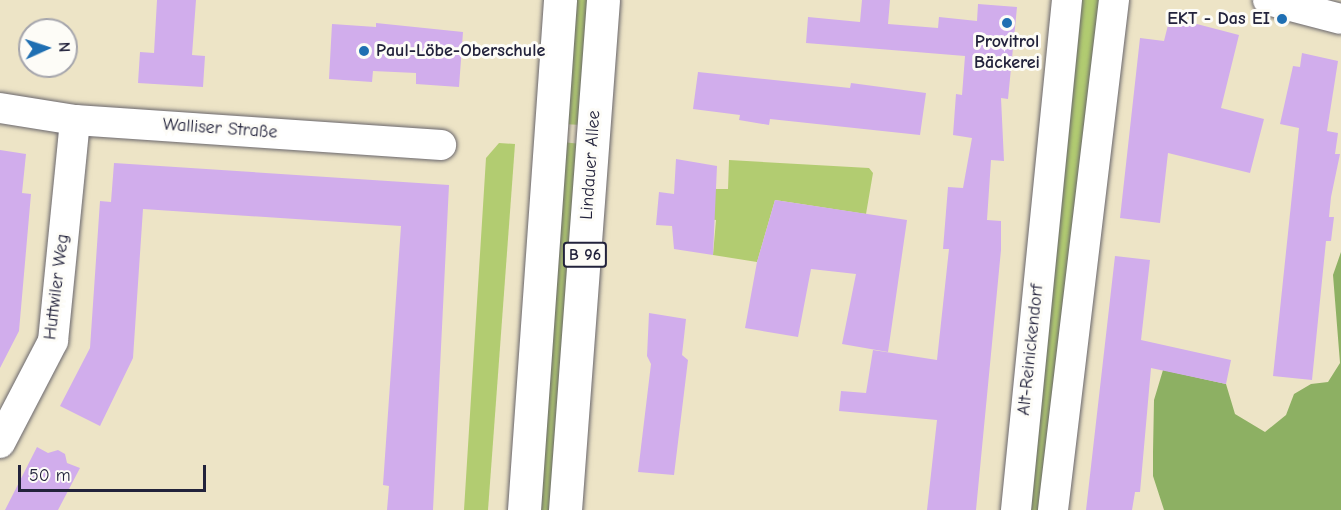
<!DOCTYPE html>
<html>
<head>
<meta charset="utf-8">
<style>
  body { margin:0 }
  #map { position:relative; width:1341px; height:510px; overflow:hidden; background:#ede4c6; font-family:"Comic Neue",sans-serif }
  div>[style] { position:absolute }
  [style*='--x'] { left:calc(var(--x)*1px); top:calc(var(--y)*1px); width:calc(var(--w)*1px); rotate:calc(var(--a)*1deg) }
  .green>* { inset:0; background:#b2cc71 }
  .forest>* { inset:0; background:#8db063 }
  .building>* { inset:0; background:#d1adec }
  .roads { filter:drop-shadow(0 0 2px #69666c) drop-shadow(0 0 2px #69666c) }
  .minor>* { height:30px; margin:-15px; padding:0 15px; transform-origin:15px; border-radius:15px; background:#fff }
  .primary>* { height:33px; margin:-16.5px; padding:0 16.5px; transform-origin:16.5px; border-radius:16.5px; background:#fff }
  .dots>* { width:16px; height:16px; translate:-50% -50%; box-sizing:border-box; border:3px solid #fdfcf7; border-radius:50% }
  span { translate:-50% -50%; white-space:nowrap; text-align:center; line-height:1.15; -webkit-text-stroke:6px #fdfcf7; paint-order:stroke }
  .shield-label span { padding:2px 4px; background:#fdfcf7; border:2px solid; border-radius:4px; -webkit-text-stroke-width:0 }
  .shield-label { font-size:16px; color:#22223b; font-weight:700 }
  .poi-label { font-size:18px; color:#22223b; font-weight:700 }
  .right { translate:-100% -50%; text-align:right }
  .left { translate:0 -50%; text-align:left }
  .street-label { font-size:18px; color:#22223b }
  .north { position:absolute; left:18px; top:18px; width:60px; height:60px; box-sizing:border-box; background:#fdfcf7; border:2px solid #a5a5ac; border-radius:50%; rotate:87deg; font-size:16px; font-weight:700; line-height:24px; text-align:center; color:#22223b }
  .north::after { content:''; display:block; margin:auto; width:21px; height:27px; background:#1f6fb2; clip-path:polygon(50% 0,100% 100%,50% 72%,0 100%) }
  .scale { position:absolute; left:18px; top:465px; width:188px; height:27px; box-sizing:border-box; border:3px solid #22223b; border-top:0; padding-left:8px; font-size:18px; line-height:21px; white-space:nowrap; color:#22223b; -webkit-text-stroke:4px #fdfcf7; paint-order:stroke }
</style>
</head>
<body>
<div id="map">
  <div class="green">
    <i style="clip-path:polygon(572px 0,591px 0,582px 125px,563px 124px)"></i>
    <i style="clip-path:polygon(1079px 0,1103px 0,1045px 510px,1028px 510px)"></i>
    <i style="clip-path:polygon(562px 142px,581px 144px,555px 510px,535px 510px)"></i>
    <i style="clip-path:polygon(499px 143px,515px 144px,488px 510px,464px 510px,486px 158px)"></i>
    <i style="clip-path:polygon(729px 160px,869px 168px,873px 173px,866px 214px,775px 200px,757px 262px,713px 255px,716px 220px,706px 219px,715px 189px,728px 189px)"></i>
  </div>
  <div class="forest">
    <i style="clip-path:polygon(1341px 252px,1341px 510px,1164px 510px,1153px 476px,1153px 452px,1154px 400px,1163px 370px,1226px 384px,1235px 414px,1265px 432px,1286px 415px,1294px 394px,1311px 384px,1328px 382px,1340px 363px,1333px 275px)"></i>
  </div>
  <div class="building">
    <i style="clip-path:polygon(157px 0,196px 0,192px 55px,205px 56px,203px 87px,138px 83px,140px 52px,154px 53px)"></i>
    <i style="clip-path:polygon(862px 0,890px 0,888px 24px,938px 28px,939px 17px,977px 21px,978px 4px,1017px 7px,1008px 99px,1001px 98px,1004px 161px,991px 160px,987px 220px,1001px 221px,1001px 250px,976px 510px,927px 510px,937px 420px,839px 411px,841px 391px,866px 393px,873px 350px,937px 360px,949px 249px,943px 249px,948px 187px,963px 188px,972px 138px,953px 135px,956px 94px,962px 95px,965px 56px,806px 43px,808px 17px,860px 22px)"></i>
    <i style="clip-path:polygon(1170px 17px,1239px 35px,1221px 108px,1264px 119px,1250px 173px,1168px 153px,1160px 223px,1120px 218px,1140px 38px,1164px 41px)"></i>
    <i style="clip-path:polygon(376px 23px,463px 32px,459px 87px,416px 84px,416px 73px,373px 71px,372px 82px,329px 79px,332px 24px,376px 27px)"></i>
    <i style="clip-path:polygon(1302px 53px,1338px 61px,1327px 131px,1338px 133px,1335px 154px,1340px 154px,1331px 197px,1329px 217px,1334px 217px,1331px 241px,1326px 241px,1312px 380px,1273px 376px,1299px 128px,1280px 124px,1293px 66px,1300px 67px)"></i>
    <i style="clip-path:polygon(698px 72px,850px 88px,851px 83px,926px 93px,920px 135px,770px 119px,769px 125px,739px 120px,740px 115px,693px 109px)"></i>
    <i style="clip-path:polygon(0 150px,26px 154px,22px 193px,31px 194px,19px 331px,0 368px)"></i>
    <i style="clip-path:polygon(676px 159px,717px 166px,713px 255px,674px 249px,672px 226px,656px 225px,659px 192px,674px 194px)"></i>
    <i style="clip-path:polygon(114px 163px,449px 185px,433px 510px,387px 510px,389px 486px,383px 485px,401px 226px,143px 209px,133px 358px,100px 426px,60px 406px,90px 348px,100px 201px,111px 202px)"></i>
    <i style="clip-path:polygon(775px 200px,907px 220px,888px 352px,842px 344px,856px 274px,811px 269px,798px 337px,745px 328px,757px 262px)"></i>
    <i style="clip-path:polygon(1115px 256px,1150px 260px,1141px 340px,1231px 360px,1226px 384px,1151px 368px,1140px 492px,1135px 492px,1132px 510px,1086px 510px)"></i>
    <i style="clip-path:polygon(649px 313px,686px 319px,682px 355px,688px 360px,674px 475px,638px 472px,651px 364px,647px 356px)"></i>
    <i style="clip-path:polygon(37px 447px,48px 453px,58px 450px,65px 454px,67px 463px,80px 468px,58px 510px,5px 510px)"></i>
  </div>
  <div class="roads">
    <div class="minor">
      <i style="--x:1268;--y:0;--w:75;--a:14.6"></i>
      <i style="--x:0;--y:108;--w:76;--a:9.1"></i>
      <i style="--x:75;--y:120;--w:367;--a:3.9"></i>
      <i style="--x:0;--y:443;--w:115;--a:-62.5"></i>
      <i style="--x:53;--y:341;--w:222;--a:-84.3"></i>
      <i style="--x:1016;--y:510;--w:513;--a:-84.29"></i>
      <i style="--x:1053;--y:510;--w:514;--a:-83.18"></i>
    </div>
    <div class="primary">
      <i style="--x:524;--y:510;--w:511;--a:-85.96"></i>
      <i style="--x:565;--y:510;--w:511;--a:-85.74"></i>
    </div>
  </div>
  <div class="dots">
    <i style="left:1282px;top:19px;background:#1f6fb2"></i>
    <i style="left:1007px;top:23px;background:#1f6fb2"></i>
    <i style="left:364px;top:51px;background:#1f6fb2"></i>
  </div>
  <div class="shield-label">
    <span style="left:585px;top:255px">B 96</span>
  </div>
  <div class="poi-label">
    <span class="right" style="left:1270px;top:19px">EKT - Das EI</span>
    <span style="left:1007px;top:53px">Provitrol<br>Bäckerei</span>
    <span class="left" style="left:376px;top:51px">Paul-Löbe-Oberschule</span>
  </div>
  <div class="street-label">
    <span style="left:220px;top:129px;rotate:4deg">Walliser Straße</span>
    <span style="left:591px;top:165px;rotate:-86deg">Lindauer Allee</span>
    <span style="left:57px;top:287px;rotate:-83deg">Huttwiler Weg</span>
    <span style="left:1031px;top:350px;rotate:-84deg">Alt-Reinickendorf</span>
  </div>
  <div class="north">N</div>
  <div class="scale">50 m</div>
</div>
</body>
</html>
